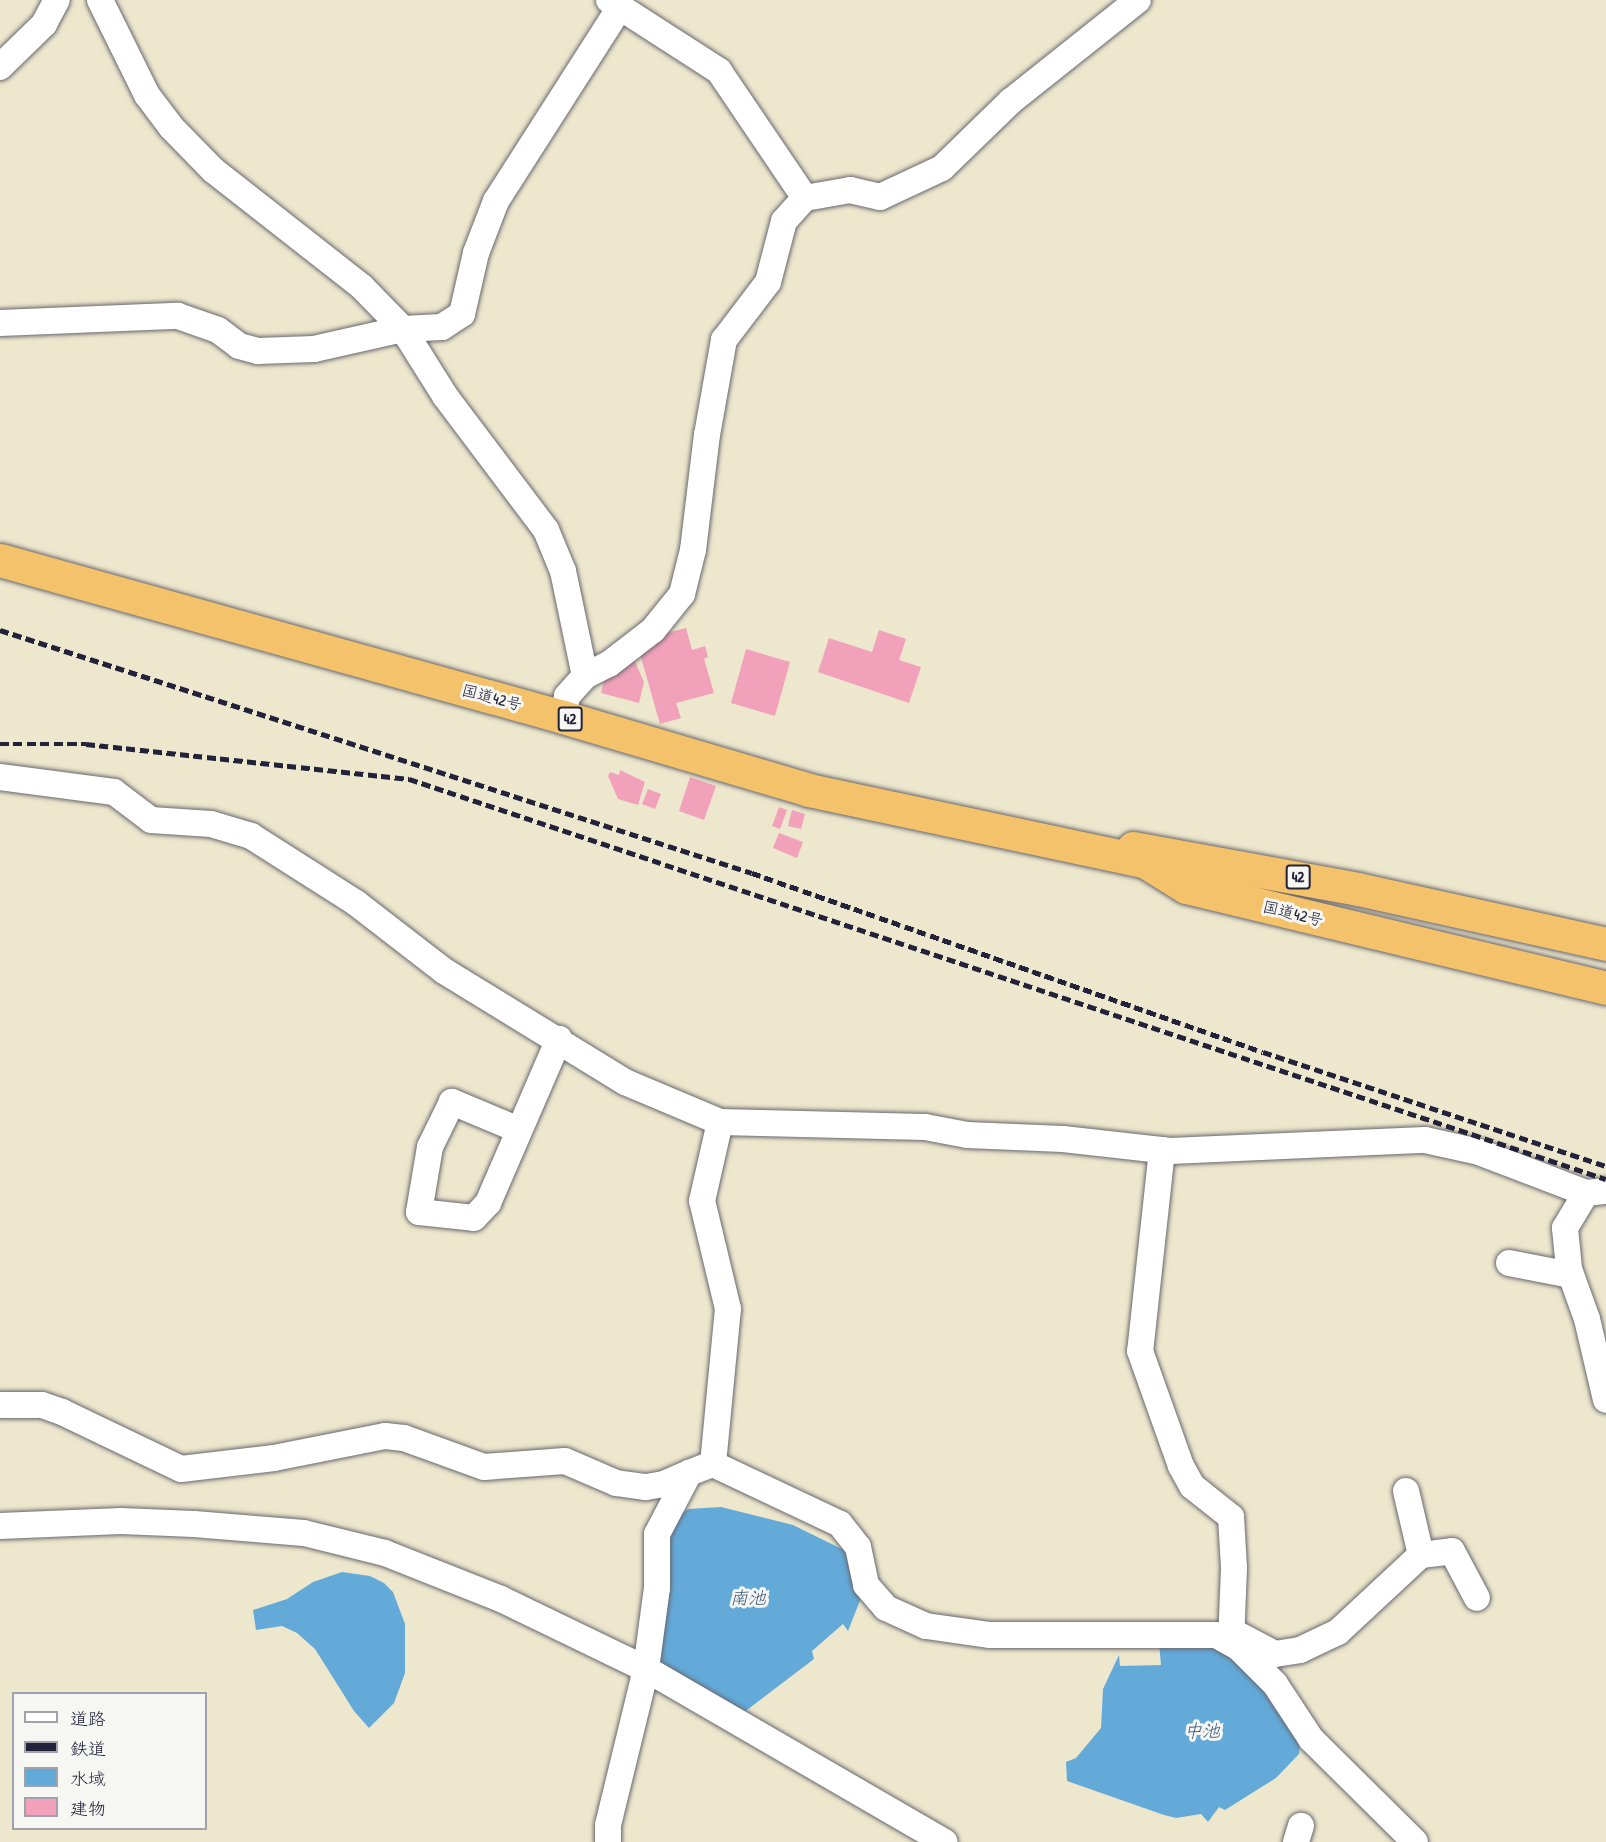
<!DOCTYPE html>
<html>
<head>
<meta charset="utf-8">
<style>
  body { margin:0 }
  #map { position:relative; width:1606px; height:1842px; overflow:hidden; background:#ede7cd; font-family:"Patrick Hand","Klee One",sans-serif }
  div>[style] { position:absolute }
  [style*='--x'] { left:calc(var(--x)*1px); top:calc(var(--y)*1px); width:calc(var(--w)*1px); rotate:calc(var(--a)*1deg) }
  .water>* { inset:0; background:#63aad9 }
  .building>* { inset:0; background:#f1a2ba }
  .roads { filter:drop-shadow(0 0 2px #69676e) drop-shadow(0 0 2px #69676e) }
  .minor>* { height:26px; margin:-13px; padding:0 13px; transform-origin:13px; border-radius:13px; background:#fff }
  .highway>* { height:33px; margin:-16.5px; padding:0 16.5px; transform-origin:16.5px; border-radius:16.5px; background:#f3c26a }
  .rail>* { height:4.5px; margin-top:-2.25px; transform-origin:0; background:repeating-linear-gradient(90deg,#22223b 0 9px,transparent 0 13.5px) }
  span { translate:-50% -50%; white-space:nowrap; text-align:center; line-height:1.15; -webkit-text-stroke:6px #f6f6f2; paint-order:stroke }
  .shield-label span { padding:2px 4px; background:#f6f6f2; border:2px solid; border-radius:4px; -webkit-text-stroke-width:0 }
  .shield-label { font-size:15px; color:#22223b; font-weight:700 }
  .street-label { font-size:16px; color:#22223b }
  .water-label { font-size:18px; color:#3c587a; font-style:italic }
  .legend { position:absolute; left:12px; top:1692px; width:195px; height:138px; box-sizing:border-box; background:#f6f6f2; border:2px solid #a1a1a9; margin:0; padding:8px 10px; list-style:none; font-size:18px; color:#22223b }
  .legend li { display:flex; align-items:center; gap:12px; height:30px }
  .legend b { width:30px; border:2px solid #a1a1a9 }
</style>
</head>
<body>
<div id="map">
  <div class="water">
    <i style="clip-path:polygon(721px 1507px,793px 1525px,854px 1555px,861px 1598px,848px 1631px,843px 1624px,812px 1651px,814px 1659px,743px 1713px,655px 1663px,663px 1548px,676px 1518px,688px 1509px)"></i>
    <i style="clip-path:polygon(342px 1572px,370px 1576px,384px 1583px,393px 1592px,405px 1624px,405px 1673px,394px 1703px,369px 1728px,354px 1711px,315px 1649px,297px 1633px,282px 1626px,256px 1630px,253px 1610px,287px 1599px,313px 1582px)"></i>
    <i style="clip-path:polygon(1159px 1643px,1208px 1644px,1247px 1666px,1300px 1743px,1299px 1754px,1276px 1778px,1225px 1810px,1219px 1807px,1208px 1822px,1201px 1814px,1176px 1818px,1164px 1815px,1067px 1781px,1066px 1762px,1076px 1758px,1101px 1728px,1103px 1689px,1119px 1655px,1120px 1666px,1161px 1665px)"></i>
  </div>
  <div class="building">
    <i style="clip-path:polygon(686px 628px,692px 650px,705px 646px,708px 657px,704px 659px,714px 693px,676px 703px,681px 718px,660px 724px,640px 654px,659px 635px)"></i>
    <i style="clip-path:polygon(879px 630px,906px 639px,899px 660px,921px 667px,909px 703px,818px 672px,829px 638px,872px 652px)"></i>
    <i style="clip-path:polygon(746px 649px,790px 662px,775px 716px,731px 703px)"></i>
    <i style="clip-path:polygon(633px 657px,644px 682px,639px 703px,601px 693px,606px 672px)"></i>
    <i style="clip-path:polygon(620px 770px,645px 782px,638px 805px,618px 799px,608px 776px,610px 772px,619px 775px)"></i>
    <i style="clip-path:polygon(690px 777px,716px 786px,704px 820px,679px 811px)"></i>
    <i style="clip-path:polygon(648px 789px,661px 794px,655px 809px,642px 804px)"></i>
    <i style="clip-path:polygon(779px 807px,787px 810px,780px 829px,772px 826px)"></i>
    <i style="clip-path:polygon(792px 810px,805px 814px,801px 829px,788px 826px)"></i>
    <i style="clip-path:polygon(779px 833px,803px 842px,797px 858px,773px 848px)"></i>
  </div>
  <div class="roads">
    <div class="minor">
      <i style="--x:100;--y:0;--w:106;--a:63.7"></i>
      <i style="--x:147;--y:95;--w:40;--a:53"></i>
      <i style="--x:171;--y:127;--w:60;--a:45.7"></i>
      <i style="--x:213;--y:170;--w:189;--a:38.1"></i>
      <i style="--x:362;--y:287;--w:59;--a:45.7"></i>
      <i style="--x:403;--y:329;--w:79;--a:57.9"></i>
      <i style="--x:445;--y:396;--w:168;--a:53"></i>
      <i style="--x:546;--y:530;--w:44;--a:67.5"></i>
      <i style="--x:563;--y:571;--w:107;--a:78.2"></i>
      <i style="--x:609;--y:0;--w:131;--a:32.8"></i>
      <i style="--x:719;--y:71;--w:153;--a:55.9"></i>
      <i style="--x:0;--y:67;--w:62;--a:-44.3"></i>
      <i style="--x:44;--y:24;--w:27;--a:-62"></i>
      <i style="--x:0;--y:323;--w:178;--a:-2.3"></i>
      <i style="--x:178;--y:316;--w:42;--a:19.3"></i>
      <i style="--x:218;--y:330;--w:26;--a:37"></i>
      <i style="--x:239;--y:346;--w:20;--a:15"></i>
      <i style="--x:258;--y:351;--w:56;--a:-2"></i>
      <i style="--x:314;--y:349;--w:91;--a:-12.7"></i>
      <i style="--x:403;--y:329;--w:39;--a:-3"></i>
      <i style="--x:442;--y:327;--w:24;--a:-33"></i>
      <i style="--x:462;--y:314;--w:63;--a:-77.1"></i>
      <i style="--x:476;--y:253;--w:56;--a:-69"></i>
      <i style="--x:496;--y:201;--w:228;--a:-57.4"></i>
      <i style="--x:563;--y:717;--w:21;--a:-79"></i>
      <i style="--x:567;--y:696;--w:27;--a:-48"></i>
      <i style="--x:585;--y:676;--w:27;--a:-27"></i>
      <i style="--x:609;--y:664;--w:56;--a:-37.7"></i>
      <i style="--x:653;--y:630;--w:46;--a:-51.1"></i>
      <i style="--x:682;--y:594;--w:45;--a:-76"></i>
      <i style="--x:693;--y:550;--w:116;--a:-83.1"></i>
      <i style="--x:707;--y:435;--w:97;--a:-79.9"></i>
      <i style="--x:724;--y:340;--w:73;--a:-52.8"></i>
      <i style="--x:768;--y:282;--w:63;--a:-75.3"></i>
      <i style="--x:784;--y:221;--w:31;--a:-48"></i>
      <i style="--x:805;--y:198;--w:46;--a:-10.1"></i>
      <i style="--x:850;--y:190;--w:31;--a:13"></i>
      <i style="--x:880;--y:197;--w:68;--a:-25.1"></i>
      <i style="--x:942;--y:168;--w:96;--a:-44.2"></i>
      <i style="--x:1011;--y:101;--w:162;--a:-38.5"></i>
      <i style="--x:0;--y:777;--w:115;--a:7.5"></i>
      <i style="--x:114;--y:792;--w:46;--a:37.1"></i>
      <i style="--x:151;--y:820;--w:60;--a:3.8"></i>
      <i style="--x:211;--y:824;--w:42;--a:16.7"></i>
      <i style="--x:251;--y:836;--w:125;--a:32.5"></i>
      <i style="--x:356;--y:903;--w:111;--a:37.7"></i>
      <i style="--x:444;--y:971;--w:212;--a:31.5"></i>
      <i style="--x:625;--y:1082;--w:103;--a:22.8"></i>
      <i style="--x:720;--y:1122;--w:205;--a:1.4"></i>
      <i style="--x:925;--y:1127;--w:43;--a:10.8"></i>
      <i style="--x:967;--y:1135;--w:96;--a:2.4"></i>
      <i style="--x:1063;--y:1139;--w:108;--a:6.4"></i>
      <i style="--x:1170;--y:1151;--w:255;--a:-2.5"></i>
      <i style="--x:1425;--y:1140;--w:55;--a:12.5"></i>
      <i style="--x:1479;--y:1152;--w:115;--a:21"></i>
      <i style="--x:1586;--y:1193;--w:20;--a:-6"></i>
      <i style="--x:519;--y:1130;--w:73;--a:-157.3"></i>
      <i style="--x:452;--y:1102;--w:50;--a:116.1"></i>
      <i style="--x:430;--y:1147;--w:66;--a:99.6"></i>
      <i style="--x:419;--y:1212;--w:55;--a:6.2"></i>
      <i style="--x:474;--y:1218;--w:21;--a:-47"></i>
      <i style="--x:488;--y:1203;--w:179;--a:-66.6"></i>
      <i style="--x:1162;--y:1150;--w:202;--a:96.2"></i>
      <i style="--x:1140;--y:1351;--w:122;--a:70.4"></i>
      <i style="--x:1181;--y:1466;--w:23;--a:61"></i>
      <i style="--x:1192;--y:1486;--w:50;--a:38.5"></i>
      <i style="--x:1231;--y:1517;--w:51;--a:86.6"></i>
      <i style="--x:1234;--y:1568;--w:75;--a:92.3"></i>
      <i style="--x:1586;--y:1193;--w:41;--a:121"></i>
      <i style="--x:1565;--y:1228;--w:41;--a:84.4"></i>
      <i style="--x:1569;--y:1269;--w:53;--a:70.2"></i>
      <i style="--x:1587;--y:1319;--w:83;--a:76.8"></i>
      <i style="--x:1509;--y:1263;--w:63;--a:11"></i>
      <i style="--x:0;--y:1405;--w:42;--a:0"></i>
      <i style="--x:42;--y:1405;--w:21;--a:19"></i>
      <i style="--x:62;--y:1412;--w:132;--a:25.6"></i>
      <i style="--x:181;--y:1469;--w:94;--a:-6.7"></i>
      <i style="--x:274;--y:1458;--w:113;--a:-11.2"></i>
      <i style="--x:385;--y:1436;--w:19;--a:6"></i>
      <i style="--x:404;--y:1438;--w:85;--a:19.9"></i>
      <i style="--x:484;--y:1467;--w:81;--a:-4.2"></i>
      <i style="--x:565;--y:1461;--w:56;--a:23.3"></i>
      <i style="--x:616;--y:1483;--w:30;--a:8"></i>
      <i style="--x:646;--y:1487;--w:18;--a:-9"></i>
      <i style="--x:664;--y:1484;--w:27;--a:-24"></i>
      <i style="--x:713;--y:1464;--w:156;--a:-84.5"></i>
      <i style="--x:728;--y:1309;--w:111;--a:-103.5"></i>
      <i style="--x:702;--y:1201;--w:81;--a:-77.2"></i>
      <i style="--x:1406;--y:1491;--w:66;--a:76.8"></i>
      <i style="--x:0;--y:1526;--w:121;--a:-2.4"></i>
      <i style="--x:121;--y:1521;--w:73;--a:2.4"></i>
      <i style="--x:194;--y:1524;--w:110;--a:4.7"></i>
      <i style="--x:304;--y:1533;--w:83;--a:13.9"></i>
      <i style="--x:385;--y:1553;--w:125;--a:21.6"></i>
      <i style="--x:501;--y:1599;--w:161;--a:25.8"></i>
      <i style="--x:646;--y:1669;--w:345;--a:30.1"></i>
      <i style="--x:1237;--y:1634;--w:43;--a:27.8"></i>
      <i style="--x:1275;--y:1654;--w:25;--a:-9"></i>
      <i style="--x:1300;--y:1650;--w:42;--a:-25.3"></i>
      <i style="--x:1338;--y:1632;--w:113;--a:-42.9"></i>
      <i style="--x:1421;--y:1555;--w:31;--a:-7"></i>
      <i style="--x:1452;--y:1551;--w:53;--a:62"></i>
      <i style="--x:608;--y:1842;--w:17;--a:-90"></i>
      <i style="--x:608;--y:1825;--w:161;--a:-76.3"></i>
      <i style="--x:646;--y:1669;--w:82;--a:-82.3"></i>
      <i style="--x:657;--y:1588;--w:54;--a:-90"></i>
      <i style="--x:657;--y:1534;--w:69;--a:-62.3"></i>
      <i style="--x:689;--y:1473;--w:26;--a:-21"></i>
      <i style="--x:713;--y:1464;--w:140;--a:25.3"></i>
      <i style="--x:840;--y:1524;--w:29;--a:52"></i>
      <i style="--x:858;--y:1547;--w:39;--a:78"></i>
      <i style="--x:866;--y:1585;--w:30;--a:49"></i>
      <i style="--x:886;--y:1608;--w:44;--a:24.2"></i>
      <i style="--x:926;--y:1626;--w:65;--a:8"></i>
      <i style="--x:990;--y:1635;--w:226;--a:0"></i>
      <i style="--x:1216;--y:1635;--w:25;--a:29"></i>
      <i style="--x:1238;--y:1647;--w:52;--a:45"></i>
      <i style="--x:1275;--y:1684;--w:66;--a:56.8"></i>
      <i style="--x:1311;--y:1739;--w:146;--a:44.7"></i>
      <i style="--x:1296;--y:1842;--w:17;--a:-73"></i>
    </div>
    <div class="highway">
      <i style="--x:0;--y:560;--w:584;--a:15.58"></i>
      <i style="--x:563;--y:717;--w:257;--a:16.5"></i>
      <i style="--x:809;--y:790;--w:342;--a:12"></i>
      <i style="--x:1144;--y:861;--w:49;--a:31.8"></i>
      <i style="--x:1186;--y:887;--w:432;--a:13.5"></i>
      <i style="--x:1133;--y:848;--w:229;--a:10.3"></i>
      <i style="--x:1358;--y:889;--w:254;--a:12.5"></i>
    </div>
  </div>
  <div class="rail">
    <i style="--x:0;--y:630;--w:790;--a:17.91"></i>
    <i style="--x:752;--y:873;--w:541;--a:19.31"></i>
    <i style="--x:1263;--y:1052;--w:361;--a:18.4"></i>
    <i style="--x:0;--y:744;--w:86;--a:0"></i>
    <i style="--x:86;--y:744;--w:325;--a:6.2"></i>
    <i style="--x:409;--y:779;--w:1262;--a:18.48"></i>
  </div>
  <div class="shield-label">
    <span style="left:570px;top:719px">42</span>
    <span style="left:1298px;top:877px">42</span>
  </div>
  <div class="street-label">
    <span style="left:492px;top:697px;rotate:15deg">国道42号</span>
    <span style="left:1293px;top:913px;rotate:14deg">国道42号</span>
  </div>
  <div class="water-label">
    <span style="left:748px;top:1598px">南池</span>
    <span style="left:1202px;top:1731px">中池</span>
  </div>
  <ul class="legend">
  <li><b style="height:8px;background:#fff"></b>道路</li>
  <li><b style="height:8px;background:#22223b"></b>鉄道</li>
  <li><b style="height:16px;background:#63aad9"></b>水域</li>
  <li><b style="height:16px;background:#f1a2ba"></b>建物</li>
  </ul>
</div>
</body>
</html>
